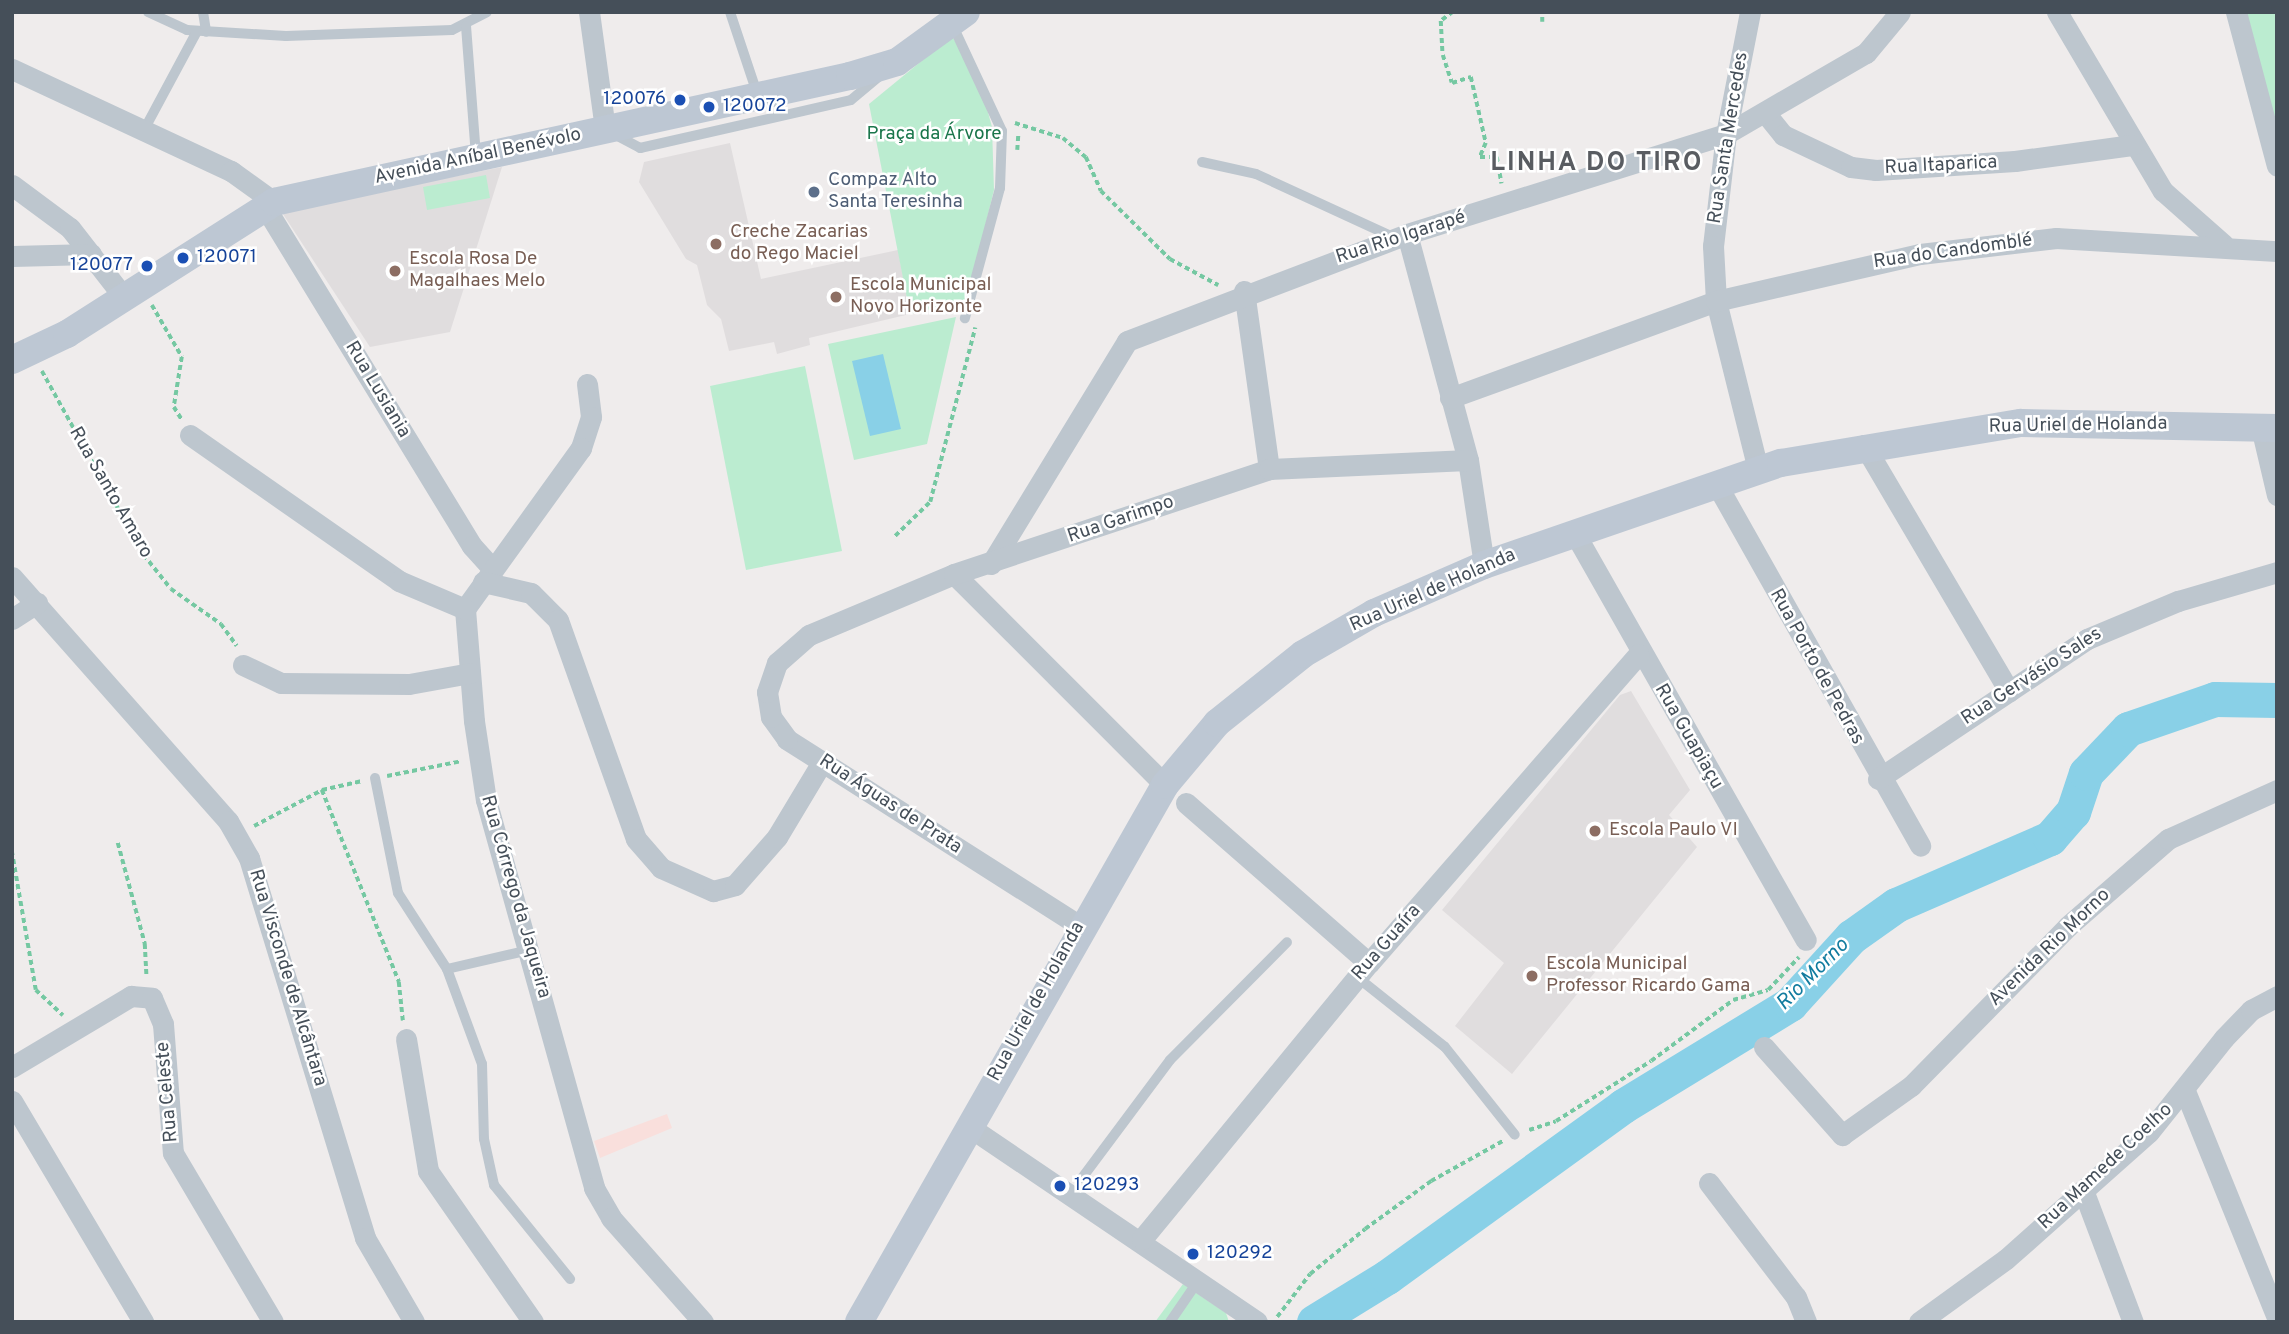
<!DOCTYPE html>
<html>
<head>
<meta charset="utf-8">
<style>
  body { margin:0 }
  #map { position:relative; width:2289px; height:1334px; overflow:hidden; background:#efecec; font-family:Overpass,sans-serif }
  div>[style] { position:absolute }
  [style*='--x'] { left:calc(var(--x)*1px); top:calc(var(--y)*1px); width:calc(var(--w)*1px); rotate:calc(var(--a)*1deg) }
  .education>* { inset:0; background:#e0ddde }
  .medical>* { inset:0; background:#f9dfdc }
  .green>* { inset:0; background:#bbecd0 }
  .water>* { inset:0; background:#89d0e7 }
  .river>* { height:35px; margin:-17.5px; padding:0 17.5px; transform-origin:17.5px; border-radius:17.5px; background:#89d0e7 }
  .path>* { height:3.5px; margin-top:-1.75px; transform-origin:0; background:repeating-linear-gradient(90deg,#75c8a2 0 5px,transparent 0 8.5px) }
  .lane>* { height:10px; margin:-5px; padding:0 5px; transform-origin:5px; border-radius:5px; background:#bdc6ce }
  .street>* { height:21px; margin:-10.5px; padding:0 10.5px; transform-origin:10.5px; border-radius:10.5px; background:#bdc6ce }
  .secondary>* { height:28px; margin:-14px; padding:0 14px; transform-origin:14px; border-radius:14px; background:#bdc7d3 }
  .dots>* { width:19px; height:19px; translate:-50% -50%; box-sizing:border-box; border:4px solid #fff; border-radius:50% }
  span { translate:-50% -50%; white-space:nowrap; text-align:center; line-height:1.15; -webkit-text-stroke:5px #fff; paint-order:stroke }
  .transit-label { font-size:19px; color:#164399 }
  .right { translate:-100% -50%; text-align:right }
  .left { translate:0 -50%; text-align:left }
  .park-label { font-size:19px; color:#1a764b }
  .street-label { font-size:19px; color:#454f59 }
  .service-label { font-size:19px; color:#4e5e75 }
  .education-label { font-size:19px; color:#785e54 }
  .water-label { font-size:21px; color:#127c9f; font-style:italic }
  .district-label { font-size:26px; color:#595c61; font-weight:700; letter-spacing:2px }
  .frame { position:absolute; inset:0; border:14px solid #454f59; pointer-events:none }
</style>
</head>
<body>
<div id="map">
  <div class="education">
    <i style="clip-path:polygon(730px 143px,761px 279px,898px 250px,910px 314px,809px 338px,810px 345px,777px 354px,774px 342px,729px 351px,721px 319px,707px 305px,697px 265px,686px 259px,639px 182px,644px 162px)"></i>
    <i style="clip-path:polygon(502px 167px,450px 332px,370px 347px,281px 211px)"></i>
    <i style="clip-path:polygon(1631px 691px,1690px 790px,1669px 815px,1697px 847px,1512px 1074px,1455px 1026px,1504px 963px,1442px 910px,1620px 695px)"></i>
  </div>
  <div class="medical">
    <i style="clip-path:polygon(667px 1114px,672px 1128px,600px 1158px,594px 1141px)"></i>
  </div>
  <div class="green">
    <i style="clip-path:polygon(2245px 12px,2277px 12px,2277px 136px)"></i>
    <i style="clip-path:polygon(952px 36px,980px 83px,992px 127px,994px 190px,967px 300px,910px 314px,869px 104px)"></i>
    <i style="clip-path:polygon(486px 175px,490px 198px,427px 210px,423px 187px)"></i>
    <i style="clip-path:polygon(956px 317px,927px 444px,854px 460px,828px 344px)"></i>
    <i style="clip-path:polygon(805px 366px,842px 551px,746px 570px,710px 386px)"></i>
    <i style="clip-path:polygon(1183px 1284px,1226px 1313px,1229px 1322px,1155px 1322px)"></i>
  </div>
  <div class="water">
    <i style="clip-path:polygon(883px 354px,901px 429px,870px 436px,852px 361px)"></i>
  </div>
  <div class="river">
    <i style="--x:1314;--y:1322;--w:86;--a:-31.7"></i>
    <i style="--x:1387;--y:1277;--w:291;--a:-35.9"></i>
    <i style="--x:1623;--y:1106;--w:196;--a:-31.4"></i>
    <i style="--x:1790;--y:1004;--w:91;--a:-47.7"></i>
    <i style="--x:1851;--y:937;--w:55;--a:-35.4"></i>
    <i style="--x:1896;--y:905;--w:168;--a:-23.5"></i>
    <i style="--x:2050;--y:838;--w:35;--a:-49"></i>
    <i style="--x:2073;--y:812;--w:41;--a:-71.6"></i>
    <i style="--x:2086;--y:773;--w:61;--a:-46.3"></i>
    <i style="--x:2128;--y:729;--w:92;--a:-19"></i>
    <i style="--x:2215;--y:699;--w:62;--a:0.9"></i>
  </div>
  <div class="path">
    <i style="--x:1453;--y:12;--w:15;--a:143"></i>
    <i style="--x:1441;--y:21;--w:34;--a:87"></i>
    <i style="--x:1443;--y:55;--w:29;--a:72"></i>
    <i style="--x:1452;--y:83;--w:20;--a:-18"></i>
    <i style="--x:1471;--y:77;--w:68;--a:77.2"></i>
    <i style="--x:1486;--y:143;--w:15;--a:113"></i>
    <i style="--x:1480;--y:157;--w:17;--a:0"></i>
    <i style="--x:1497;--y:157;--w:27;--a:80"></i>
    <i style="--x:1542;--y:22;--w:10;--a:-90"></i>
    <i style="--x:1015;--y:123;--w:50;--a:17.4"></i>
    <i style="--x:1063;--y:138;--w:30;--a:40"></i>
    <i style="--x:1086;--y:157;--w:37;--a:66"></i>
    <i style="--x:1101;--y:191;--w:97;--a:44.6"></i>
    <i style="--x:1170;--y:259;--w:55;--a:28.4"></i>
    <i style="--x:1017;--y:150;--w:16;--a:-86"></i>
    <i style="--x:152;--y:305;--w:60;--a:60"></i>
    <i style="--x:182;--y:357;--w:51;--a:99.1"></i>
    <i style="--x:174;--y:407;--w:15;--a:58"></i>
    <i style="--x:42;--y:371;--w:210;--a:61"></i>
    <i style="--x:144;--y:555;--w:43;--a:51.5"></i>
    <i style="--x:171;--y:589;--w:61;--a:35"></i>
    <i style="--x:221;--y:624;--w:27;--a:54"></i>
    <i style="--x:895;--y:536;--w:49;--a:-44.2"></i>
    <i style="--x:930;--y:502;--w:180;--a:-75.5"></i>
    <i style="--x:387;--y:776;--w:76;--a:-11.3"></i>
    <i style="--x:322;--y:790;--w:207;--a:68.1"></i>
    <i style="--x:399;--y:982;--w:39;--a:84"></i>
    <i style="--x:254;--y:826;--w:77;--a:-27.9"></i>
    <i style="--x:322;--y:790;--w:41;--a:-12.7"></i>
    <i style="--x:118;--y:843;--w:105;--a:75"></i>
    <i style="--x:145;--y:944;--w:34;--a:87"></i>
    <i style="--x:12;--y:851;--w:141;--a:80.2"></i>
    <i style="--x:36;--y:990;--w:37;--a:43"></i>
    <i style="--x:1529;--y:1130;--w:28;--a:-18"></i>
    <i style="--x:1556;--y:1121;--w:112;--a:-32.3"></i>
    <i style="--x:1651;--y:1061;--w:102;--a:-36.6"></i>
    <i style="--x:1733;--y:1000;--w:36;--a:-16"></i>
    <i style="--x:1768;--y:990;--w:45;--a:-46.8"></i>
    <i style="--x:1277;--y:1317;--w:54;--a:-52.5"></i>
    <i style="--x:1310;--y:1274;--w:71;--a:-39.3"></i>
    <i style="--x:1365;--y:1229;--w:82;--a:-36"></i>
    <i style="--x:1431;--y:1181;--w:82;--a:-29.1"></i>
  </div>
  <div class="lane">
    <i style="--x:148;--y:12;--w:43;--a:24.8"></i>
    <i style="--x:187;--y:30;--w:99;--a:3.5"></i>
    <i style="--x:286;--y:36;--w:166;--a:-2.1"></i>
    <i style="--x:452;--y:30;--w:39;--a:-27"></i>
    <i style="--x:203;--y:12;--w:20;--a:81"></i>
    <i style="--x:730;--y:12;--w:89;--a:71.6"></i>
    <i style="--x:466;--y:26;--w:130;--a:85.6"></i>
    <i style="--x:953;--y:26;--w:116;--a:65"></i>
    <i style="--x:1002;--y:131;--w:57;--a:92"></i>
    <i style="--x:1000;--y:188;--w:135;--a:105.1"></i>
    <i style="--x:144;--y:130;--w:112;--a:-61.8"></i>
    <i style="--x:614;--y:134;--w:30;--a:28"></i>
    <i style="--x:640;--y:148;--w:216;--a:-12.8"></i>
    <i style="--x:851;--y:100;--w:39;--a:-40"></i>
    <i style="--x:1202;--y:162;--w:55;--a:12.5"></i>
    <i style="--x:1256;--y:174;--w:151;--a:24.7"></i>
    <i style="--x:375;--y:778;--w:117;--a:78.7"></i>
    <i style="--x:398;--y:893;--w:90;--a:57.2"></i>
    <i style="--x:447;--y:969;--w:101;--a:69.8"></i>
    <i style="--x:482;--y:1064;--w:75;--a:88.5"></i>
    <i style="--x:484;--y:1139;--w:47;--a:77.7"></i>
    <i style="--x:494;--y:1185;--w:121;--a:51"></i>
    <i style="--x:447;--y:969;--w:84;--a:-13"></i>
    <i style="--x:1357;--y:977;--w:112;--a:38.5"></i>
    <i style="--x:1445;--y:1047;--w:112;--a:51.5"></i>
    <i style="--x:1082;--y:1178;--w:147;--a:-53.3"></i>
    <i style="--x:1170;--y:1060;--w:166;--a:-45.2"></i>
    <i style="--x:1170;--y:1322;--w:50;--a:-55.7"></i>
  </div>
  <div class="street">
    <i style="--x:589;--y:12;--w:118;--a:82.2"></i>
    <i style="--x:1750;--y:12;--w:124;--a:101.1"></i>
    <i style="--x:1726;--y:134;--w:113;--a:96.6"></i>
    <i style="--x:1713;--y:246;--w:55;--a:86.9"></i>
    <i style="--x:1716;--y:301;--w:173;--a:76"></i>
    <i style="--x:2057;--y:12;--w:208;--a:59.4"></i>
    <i style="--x:2163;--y:191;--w:81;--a:41.5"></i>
    <i style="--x:2236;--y:12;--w:159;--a:75.1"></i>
    <i style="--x:12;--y:69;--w:242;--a:25"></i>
    <i style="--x:231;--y:171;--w:53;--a:35.8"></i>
    <i style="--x:1766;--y:114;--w:27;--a:51"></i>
    <i style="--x:1783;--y:135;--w:75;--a:25.2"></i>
    <i style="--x:1851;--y:167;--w:25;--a:7"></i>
    <i style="--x:1876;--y:170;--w:139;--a:-3.7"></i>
    <i style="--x:2015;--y:161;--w:118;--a:-7.8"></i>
    <i style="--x:12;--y:185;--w:72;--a:36.6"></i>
    <i style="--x:70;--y:228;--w:86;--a:52.1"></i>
    <i style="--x:265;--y:207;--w:397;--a:58.6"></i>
    <i style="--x:472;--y:546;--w:31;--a:48"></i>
    <i style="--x:1407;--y:234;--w:234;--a:74.9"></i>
    <i style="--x:1468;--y:460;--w:106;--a:81.3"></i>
    <i style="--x:12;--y:256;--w:79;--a:-1.5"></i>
    <i style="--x:1244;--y:291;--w:180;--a:82"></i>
    <i style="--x:587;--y:384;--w:33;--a:83"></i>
    <i style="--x:591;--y:417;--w:33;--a:108"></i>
    <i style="--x:581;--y:448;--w:198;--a:125.8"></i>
    <i style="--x:465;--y:609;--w:112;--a:85.4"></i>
    <i style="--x:474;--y:721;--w:80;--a:81.4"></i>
    <i style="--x:486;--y:800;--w:403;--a:74.4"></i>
    <i style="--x:594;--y:1188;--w:34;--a:60"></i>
    <i style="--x:611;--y:1218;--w:139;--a:48.5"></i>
    <i style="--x:1450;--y:398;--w:283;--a:-20"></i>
    <i style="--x:1716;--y:301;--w:209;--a:-13"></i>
    <i style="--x:1920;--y:254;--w:137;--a:-6.7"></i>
    <i style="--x:2056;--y:238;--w:221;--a:3.4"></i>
    <i style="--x:2261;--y:427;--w:70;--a:76.8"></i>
    <i style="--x:190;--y:435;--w:255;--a:34.9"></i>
    <i style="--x:399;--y:581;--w:72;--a:23"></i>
    <i style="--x:1864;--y:445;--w:286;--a:59.5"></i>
    <i style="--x:1717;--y:485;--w:414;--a:60.6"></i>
    <i style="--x:1574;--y:532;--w:469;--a:60.4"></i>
    <i style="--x:991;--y:564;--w:261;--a:-58.6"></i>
    <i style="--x:1127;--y:341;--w:300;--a:-20.9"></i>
    <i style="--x:1407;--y:234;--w:334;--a:-17.4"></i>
    <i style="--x:1726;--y:134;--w:162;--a:-30.1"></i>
    <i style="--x:1866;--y:53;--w:53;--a:-50.3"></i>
    <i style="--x:954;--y:574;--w:298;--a:45"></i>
    <i style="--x:12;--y:577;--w:326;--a:48.5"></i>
    <i style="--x:228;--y:821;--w:43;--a:60.4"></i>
    <i style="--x:249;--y:858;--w:397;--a:73"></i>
    <i style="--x:365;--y:1238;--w:97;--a:59.7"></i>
    <i style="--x:483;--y:582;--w:49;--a:12.9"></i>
    <i style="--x:531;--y:593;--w:38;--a:45"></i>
    <i style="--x:558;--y:620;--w:232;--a:70.4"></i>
    <i style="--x:636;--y:839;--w:38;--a:49"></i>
    <i style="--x:661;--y:868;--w:57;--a:23.9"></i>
    <i style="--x:713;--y:891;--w:23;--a:-15"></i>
    <i style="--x:735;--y:885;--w:64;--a:-48.8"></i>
    <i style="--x:777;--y:837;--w:87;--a:-59"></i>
    <i style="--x:12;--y:619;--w:30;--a:-33"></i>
    <i style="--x:243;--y:665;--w:42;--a:25.3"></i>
    <i style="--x:281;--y:683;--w:128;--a:0.4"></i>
    <i style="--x:409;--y:684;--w:62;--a:-10.2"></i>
    <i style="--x:1878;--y:779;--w:252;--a:-33.8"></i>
    <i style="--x:2087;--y:639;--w:99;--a:-22.7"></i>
    <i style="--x:2178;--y:601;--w:103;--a:-16.3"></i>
    <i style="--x:1186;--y:803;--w:243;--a:41.2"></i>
    <i style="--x:1080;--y:926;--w:348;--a:-147.5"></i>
    <i style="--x:787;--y:739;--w:27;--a:-126"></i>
    <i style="--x:771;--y:717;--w:25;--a:-99"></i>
    <i style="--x:767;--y:692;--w:31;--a:-71"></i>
    <i style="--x:777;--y:663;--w:43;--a:-41.2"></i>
    <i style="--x:809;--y:635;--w:157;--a:-22.8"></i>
    <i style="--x:954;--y:574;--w:332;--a:-18.4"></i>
    <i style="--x:1269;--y:469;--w:199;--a:-2.6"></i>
    <i style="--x:406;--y:1039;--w:134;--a:80.5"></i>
    <i style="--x:428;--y:1171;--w:184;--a:55.2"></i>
    <i style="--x:1764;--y:1047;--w:118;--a:48.4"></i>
    <i style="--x:1842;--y:1135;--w:85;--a:-35.4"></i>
    <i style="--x:1911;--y:1086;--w:224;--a:-45.5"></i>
    <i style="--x:2068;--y:926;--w:133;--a:-41"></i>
    <i style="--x:2168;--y:839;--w:120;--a:-24.2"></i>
    <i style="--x:12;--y:1067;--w:139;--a:-30.8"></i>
    <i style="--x:131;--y:996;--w:21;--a:5"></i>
    <i style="--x:152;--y:998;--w:28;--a:67"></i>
    <i style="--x:163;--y:1024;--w:129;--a:85.6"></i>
    <i style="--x:173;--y:1153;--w:196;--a:59.4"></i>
    <i style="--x:2185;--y:1091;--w:245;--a:67.9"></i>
    <i style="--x:12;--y:1101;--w:257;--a:59.3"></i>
    <i style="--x:968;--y:1126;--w:349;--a:34.1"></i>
    <i style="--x:1709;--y:1183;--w:143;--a:52.7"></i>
    <i style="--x:1796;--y:1297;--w:27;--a:68"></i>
    <i style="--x:2083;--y:1190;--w:141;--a:69.3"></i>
    <i style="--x:1142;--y:1239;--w:357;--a:-50.6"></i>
    <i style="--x:1369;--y:963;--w:410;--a:-48.9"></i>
    <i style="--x:1919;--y:1322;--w:107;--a:-35.9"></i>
    <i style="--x:2006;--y:1259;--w:191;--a:-41.6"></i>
    <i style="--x:2149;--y:1132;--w:120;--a:-51.4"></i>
    <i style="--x:2224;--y:1038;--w:39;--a:-46"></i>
    <i style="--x:2251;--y:1010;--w:30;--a:-28"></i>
  </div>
  <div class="secondary">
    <i style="--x:12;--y:360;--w:61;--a:-25.3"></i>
    <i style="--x:67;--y:334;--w:246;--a:-32.5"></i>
    <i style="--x:274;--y:202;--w:590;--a:-12.34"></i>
    <i style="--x:850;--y:76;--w:49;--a:-16.6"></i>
    <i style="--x:897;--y:62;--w:85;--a:-35.9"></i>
    <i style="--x:859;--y:1322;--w:618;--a:-60.32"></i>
    <i style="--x:1165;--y:785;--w:81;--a:-50"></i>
    <i style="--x:1217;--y:723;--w:110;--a:-38.7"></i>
    <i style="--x:1303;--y:654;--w:82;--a:-30"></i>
    <i style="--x:1374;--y:613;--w:120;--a:-23.6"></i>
    <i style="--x:1484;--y:565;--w:314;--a:-19"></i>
    <i style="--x:1781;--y:463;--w:243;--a:-9.5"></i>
    <i style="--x:2021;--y:423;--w:256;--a:1.1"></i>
  </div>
  <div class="dots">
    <i style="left:680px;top:100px;background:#1a4fb4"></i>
    <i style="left:709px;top:107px;background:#1a4fb4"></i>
    <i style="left:814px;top:192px;background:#5c6f8a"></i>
    <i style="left:716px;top:244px;background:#8d6e63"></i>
    <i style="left:183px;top:258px;background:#1a4fb4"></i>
    <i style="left:147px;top:266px;background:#1a4fb4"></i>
    <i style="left:395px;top:271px;background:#8d6e63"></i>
    <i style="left:836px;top:297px;background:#8d6e63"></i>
    <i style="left:1595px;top:831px;background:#8d6e63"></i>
    <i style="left:1532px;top:976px;background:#8d6e63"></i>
    <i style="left:1060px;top:1186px;background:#1a4fb4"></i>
    <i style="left:1193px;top:1254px;background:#1a4fb4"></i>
  </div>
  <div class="transit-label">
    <span class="right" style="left:666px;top:100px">120076</span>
    <span class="left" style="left:723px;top:107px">120072</span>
    <span class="left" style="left:197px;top:258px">120071</span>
    <span class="right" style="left:133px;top:266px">120077</span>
    <span class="left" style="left:1074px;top:1186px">120293</span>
    <span class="left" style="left:1207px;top:1254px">120292</span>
  </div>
  <div class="park-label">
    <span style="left:934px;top:135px">Praça da Árvore</span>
  </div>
  <div class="street-label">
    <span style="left:1729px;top:138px;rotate:-81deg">Rua Santa Mercedes</span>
    <span style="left:478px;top:157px;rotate:-12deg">Avenida Aníbal Benévolo</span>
    <span style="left:1941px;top:166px;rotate:-3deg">Rua Itaparica</span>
    <span style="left:1401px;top:238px;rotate:-18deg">Rua Rio Igarapé</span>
    <span style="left:1953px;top:252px;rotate:-8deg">Rua do Candomblé</span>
    <span style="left:377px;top:390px;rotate:59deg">Rua Lusiania</span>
    <span style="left:2078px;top:426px;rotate:-1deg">Rua Uriel de Holanda</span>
    <span style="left:110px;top:493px;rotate:60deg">Rua Santo Amaro</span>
    <span style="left:1121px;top:520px;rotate:-19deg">Rua Garimpo</span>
    <span style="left:1433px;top:591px;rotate:-24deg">Rua Uriel de Holanda</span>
    <span style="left:1816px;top:667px;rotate:61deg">Rua Porto de Pedras</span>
    <span style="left:2032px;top:677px;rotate:-33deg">Rua Gervásio Sales</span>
    <span style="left:1688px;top:737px;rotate:60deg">Rua Guapiaçu</span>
    <span style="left:890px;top:805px;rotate:33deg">Rua Águas de Prata</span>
    <span style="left:515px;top:897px;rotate:74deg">Rua Córrego da Jaqueira</span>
    <span style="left:1387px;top:943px;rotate:-49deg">Rua Guaíra</span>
    <span style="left:2050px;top:948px;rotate:-44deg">Avenida Rio Morno</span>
    <span style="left:287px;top:978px;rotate:73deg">Rua Visconde de Alcântara</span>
    <span style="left:1037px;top:1002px;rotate:-61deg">Rua Uriel de Holanda</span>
    <span style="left:168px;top:1092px;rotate:-95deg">Rua Celeste</span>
    <span style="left:2106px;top:1167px;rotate:-43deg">Rua Mamede Coelho</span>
  </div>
  <div class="service-label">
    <span class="left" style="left:828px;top:192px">Compaz Alto<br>Santa Teresinha</span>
  </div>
  <div class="education-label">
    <span class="left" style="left:730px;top:244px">Creche Zacarias<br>do Rego Maciel</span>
    <span class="left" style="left:409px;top:271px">Escola Rosa De<br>Magalhaes Melo</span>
    <span class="left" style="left:850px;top:297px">Escola Municipal<br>Novo Horizonte</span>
    <span class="left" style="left:1609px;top:831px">Escola Paulo VI</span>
    <span class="left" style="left:1546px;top:976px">Escola Municipal<br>Professor Ricardo Gama</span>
  </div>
  <div class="water-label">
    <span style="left:1813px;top:975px;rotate:-45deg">Rio Morno</span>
  </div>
  <div class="district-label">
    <span style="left:1597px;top:164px">LINHA DO TIRO</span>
  </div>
  <div class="frame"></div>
</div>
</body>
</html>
